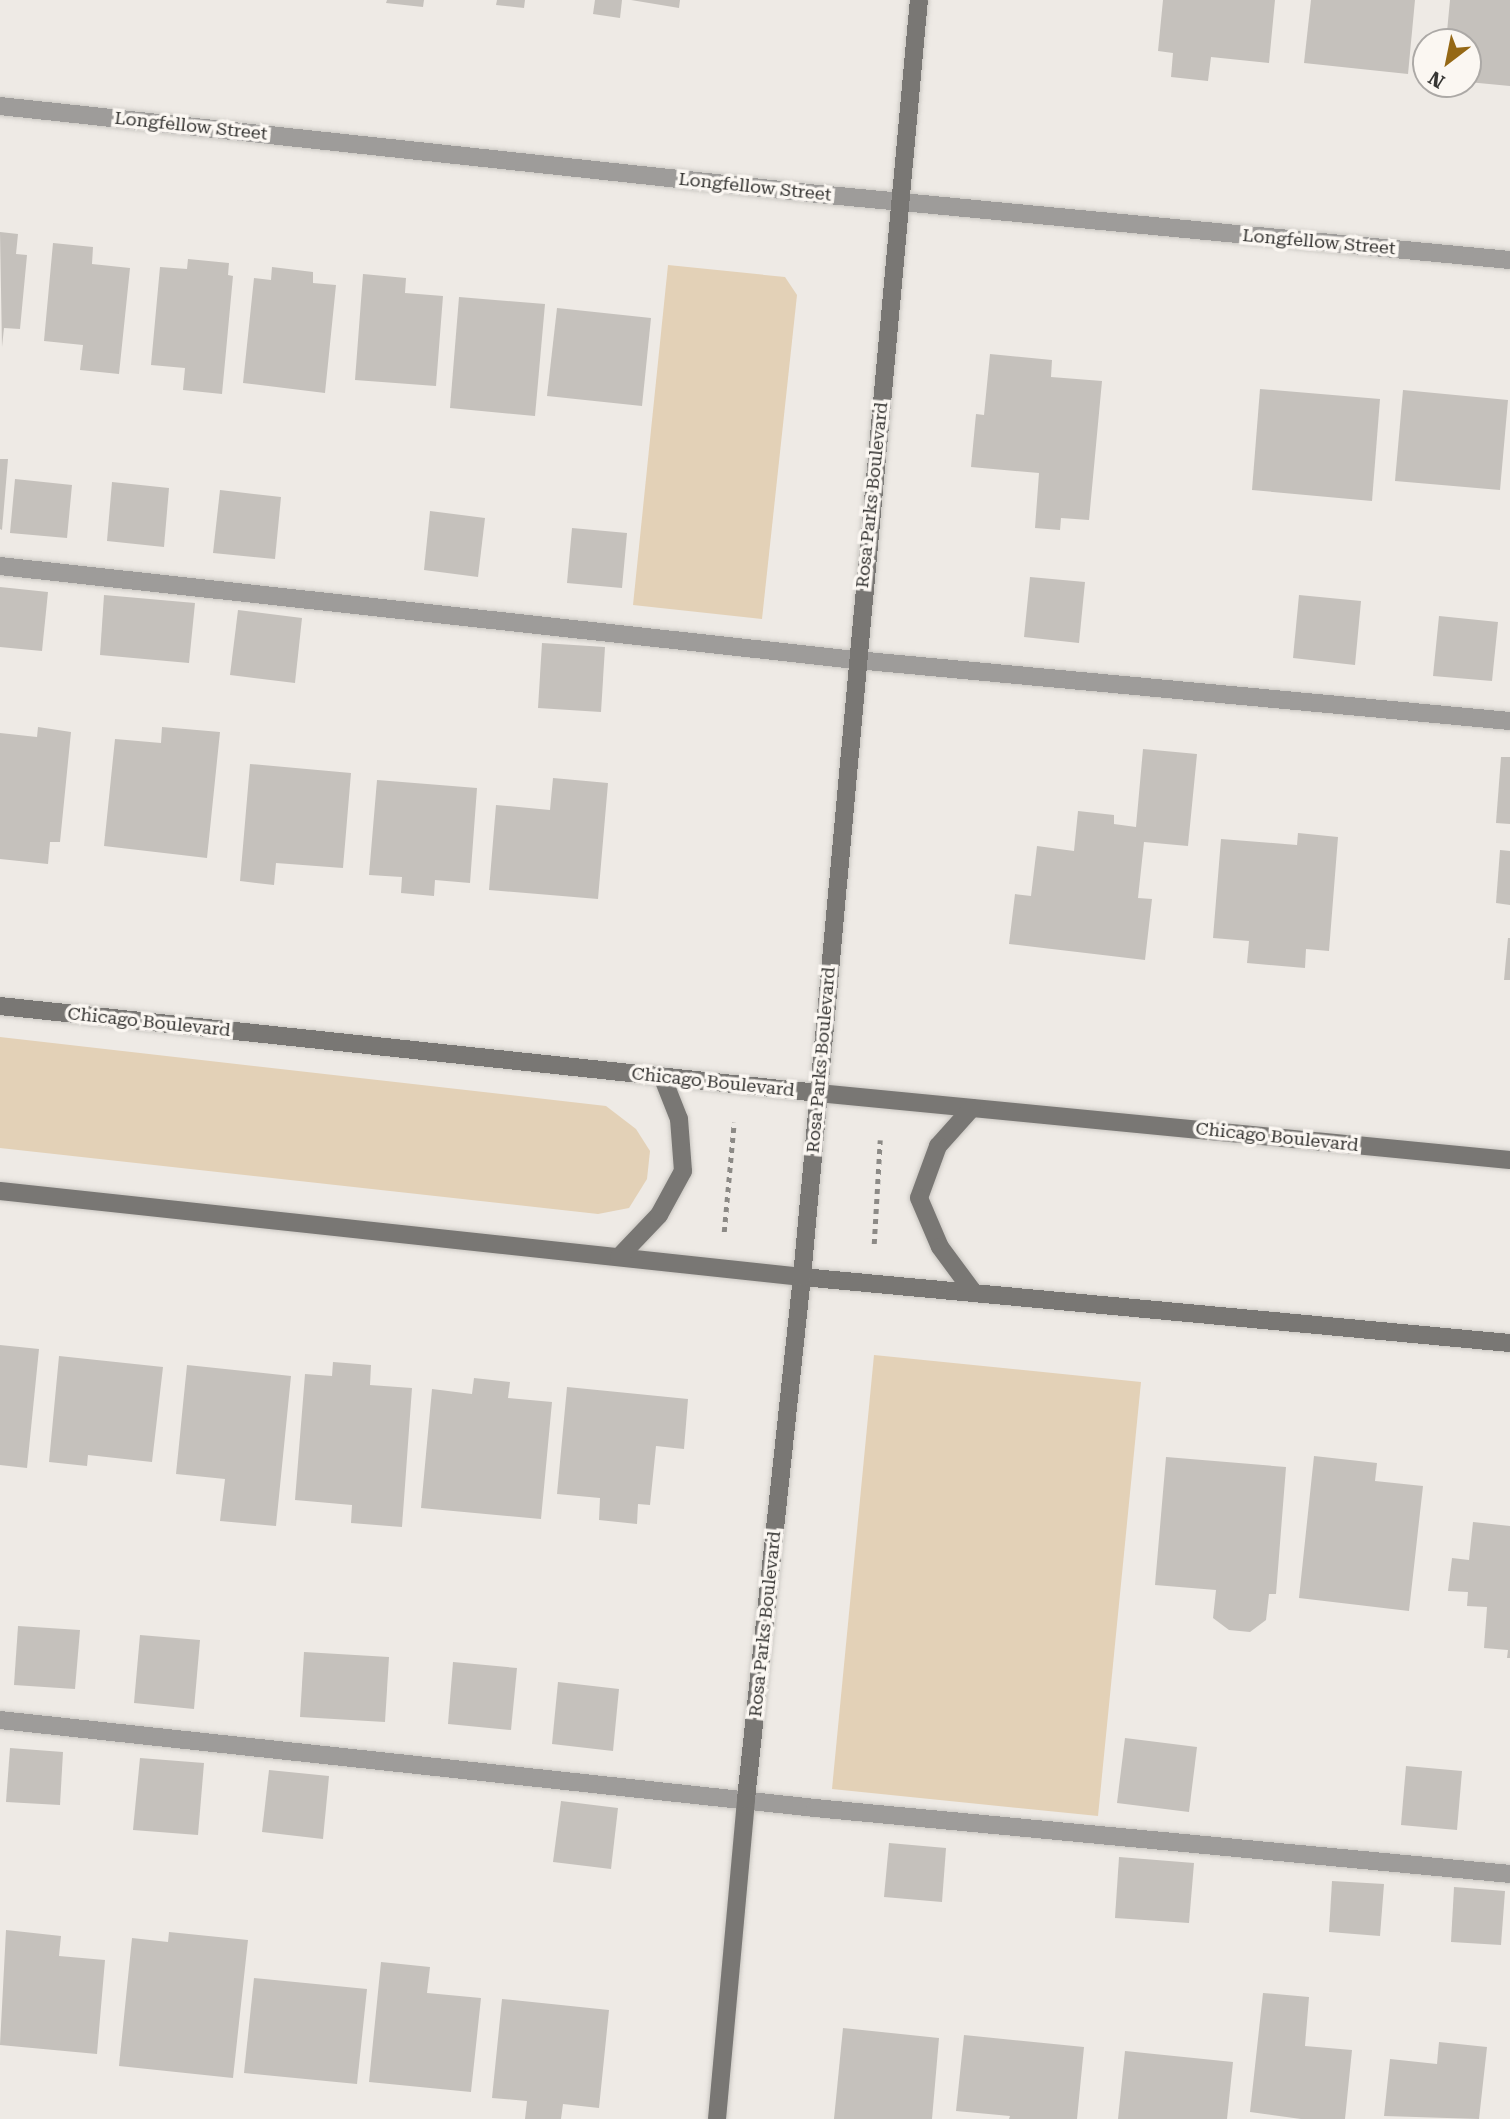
<!DOCTYPE html>
<html>
<head>
<meta charset="utf-8">
<style>
  body { margin:0 }
  #map { position:relative; width:1510px; height:2119px; overflow:hidden; background:#eeeae5; font-family:"Roboto Serif",serif }
  div>[style] { position:absolute }
  [style*='--x'] { left:calc(var(--x)*1px); top:calc(var(--y)*1px); width:calc(var(--w)*1px); rotate:calc(var(--a)*1deg) }
  .green>* { inset:0; background:#e3d1b7 }
  .building>* { inset:0; background:#c5c1bc }
  .path>* { height:4.5px; margin-top:-2.25px; transform-origin:0; background:repeating-linear-gradient(90deg,#8c8a86 0 5px,transparent 0 10px) }
  .roads { filter:drop-shadow(0 0 2px #c9c6c1) drop-shadow(0 0 2px #c9c6c1) }
  .lane>* { height:18px; margin:-9px; padding:0 9px; transform-origin:9px; border-radius:9px; background:#9e9c9a }
  .street>* { height:18px; margin:-9px; padding:0 9px; transform-origin:9px; border-radius:9px; background:#9e9c9a }
  .secondary>* { height:18px; margin:-9px; padding:0 9px; transform-origin:9px; border-radius:9px; background:#797774 }
  span { translate:-50% -50%; white-space:nowrap; text-align:center; line-height:1.15; -webkit-text-stroke:7px #fbf7f2; paint-order:stroke }
  .street-label { font-size:18px; color:#363533 }
  .north { position:absolute; left:1412px; top:28px; width:70px; height:70px; box-sizing:border-box; background:#fbf7f2; border:2px solid #aca9a6; border-radius:50%; rotate:212deg; font-size:19px; font-weight:700; line-height:28px; text-align:center; color:#363533 }
  .north::after { content:''; display:block; margin:auto; width:24px; height:32px; background:#956815; clip-path:polygon(50% 0,100% 100%,50% 72%,0 100%) }
</style>
</head>
<body>
<div id="map">
  <div class="green">
    <i style="clip-path:polygon(668px 265px,785px 277px,797px 295px,762px 619px,633px 605px)"></i>
    <i style="clip-path:polygon(0 1037px,606px 1106px,636px 1129px,650px 1151px,647px 1179px,629px 1208px,598px 1214px,0 1148px)"></i>
    <i style="clip-path:polygon(874px 1355px,1141px 1382px,1098px 1816px,832px 1789px)"></i>
  </div>
  <div class="building">
    <i style="clip-path:polygon(387px 0,424px 0,423px 7px,386px 3px)"></i>
    <i style="clip-path:polygon(497px 0,525px 0,524px 8px,496px 5px)"></i>
    <i style="clip-path:polygon(595px 0,622px 0,620px 18px,593px 14px)"></i>
    <i style="clip-path:polygon(631px 0,680px 0,679px 8px)"></i>
    <i style="clip-path:polygon(1163px 0,1275px 0,1269px 63px,1211px 57px,1208px 81px,1171px 77px,1173px 53px,1158px 51px)"></i>
    <i style="clip-path:polygon(1311px 0,1415px 0,1408px 74px,1304px 63px)"></i>
    <i style="clip-path:polygon(1450px 0,1510px 0,1510px 86px,1468px 82px,1468px 42px,1446px 42px)"></i>
    <i style="clip-path:polygon(0 232px,18px 234px,16px 254px,27px 255px,20px 329px,4px 328px,2px 347px)"></i>
    <i style="clip-path:polygon(53px 243px,93px 247px,92px 264px,130px 268px,119px 374px,80px 370px,83px 345px,44px 341px)"></i>
    <i style="clip-path:polygon(188px 259px,229px 263px,228px 275px,233px 276px,222px 394px,183px 390px,185px 368px,151px 365px,160px 267px,187px 269px)"></i>
    <i style="clip-path:polygon(272px 267px,313px 272px,313px 283px,336px 285px,325px 393px,243px 383px,254px 278px,271px 280px)"></i>
    <i style="clip-path:polygon(363px 274px,406px 278px,405px 293px,443px 296px,436px 386px,355px 380px)"></i>
    <i style="clip-path:polygon(459px 297px,545px 304px,535px 416px,450px 408px)"></i>
    <i style="clip-path:polygon(557px 308px,651px 318px,642px 406px,547px 396px)"></i>
    <i style="clip-path:polygon(990px 354px,1052px 360px,1051px 377px,1102px 381px,1089px 520px,1061px 518px,1060px 530px,1035px 528px,1039px 473px,971px 467px,976px 414px,984px 415px)"></i>
    <i style="clip-path:polygon(1260px 389px,1380px 399px,1372px 501px,1252px 490px)"></i>
    <i style="clip-path:polygon(1403px 390px,1508px 400px,1500px 490px,1395px 481px)"></i>
    <i style="clip-path:polygon(0 459px,8px 459px,2px 530px,0 529px)"></i>
    <i style="clip-path:polygon(15px 479px,72px 485px,67px 538px,10px 533px)"></i>
    <i style="clip-path:polygon(112px 482px,169px 488px,164px 547px,107px 541px)"></i>
    <i style="clip-path:polygon(220px 490px,281px 497px,275px 559px,213px 553px)"></i>
    <i style="clip-path:polygon(430px 511px,485px 518px,478px 577px,424px 570px)"></i>
    <i style="clip-path:polygon(572px 528px,627px 533px,622px 588px,567px 583px)"></i>
    <i style="clip-path:polygon(1030px 577px,1085px 582px,1079px 643px,1024px 637px)"></i>
    <i style="clip-path:polygon(0 587px,48px 592px,42px 651px,0 647px)"></i>
    <i style="clip-path:polygon(104px 595px,195px 603px,189px 663px,100px 655px)"></i>
    <i style="clip-path:polygon(1299px 595px,1361px 601px,1355px 665px,1293px 658px)"></i>
    <i style="clip-path:polygon(238px 610px,302px 618px,295px 683px,230px 675px)"></i>
    <i style="clip-path:polygon(1439px 616px,1498px 622px,1492px 681px,1433px 676px)"></i>
    <i style="clip-path:polygon(542px 643px,605px 647px,601px 712px,538px 708px)"></i>
    <i style="clip-path:polygon(38px 727px,71px 732px,60px 842px,50px 842px,48px 864px,0 859px,0 733px,37px 737px)"></i>
    <i style="clip-path:polygon(162px 727px,220px 732px,207px 858px,104px 846px,115px 739px,161px 743px)"></i>
    <i style="clip-path:polygon(1143px 749px,1197px 754px,1188px 846px,1144px 842px,1138px 898px,1152px 899px,1145px 960px,1009px 944px,1015px 894px,1031px 896px,1037px 846px,1074px 851px,1078px 811px,1114px 815px,1114px 824px,1136px 827px)"></i>
    <i style="clip-path:polygon(1501px 757px,1510px 757px,1510px 824px,1496px 823px)"></i>
    <i style="clip-path:polygon(250px 764px,351px 773px,343px 868px,276px 863px,274px 885px,240px 881px)"></i>
    <i style="clip-path:polygon(553px 778px,608px 783px,598px 899px,489px 890px,496px 805px,550px 810px)"></i>
    <i style="clip-path:polygon(377px 780px,477px 788px,470px 883px,435px 880px,434px 896px,401px 893px,402px 877px,369px 875px)"></i>
    <i style="clip-path:polygon(1298px 833px,1338px 837px,1329px 951px,1306px 949px,1305px 968px,1247px 963px,1249px 941px,1213px 938px,1221px 839px,1297px 845px)"></i>
    <i style="clip-path:polygon(1500px 850px,1510px 851px,1510px 905px,1496px 903px)"></i>
    <i style="clip-path:polygon(1508px 938px,1510px 938px,1510px 980px,1504px 980px)"></i>
    <i style="clip-path:polygon(0 1345px,39px 1349px,27px 1468px,0 1465px)"></i>
    <i style="clip-path:polygon(59px 1356px,163px 1367px,152px 1462px,88px 1455px,87px 1466px,49px 1462px)"></i>
    <i style="clip-path:polygon(333px 1362px,371px 1365px,370px 1385px,412px 1388px,402px 1527px,351px 1523px,352px 1505px,295px 1500px,305px 1374px,332px 1376px)"></i>
    <i style="clip-path:polygon(187px 1365px,291px 1376px,276px 1526px,220px 1521px,225px 1479px,176px 1474px)"></i>
    <i style="clip-path:polygon(474px 1378px,510px 1382px,508px 1398px,552px 1402px,541px 1519px,421px 1508px,432px 1389px,472px 1394px)"></i>
    <i style="clip-path:polygon(567px 1387px,688px 1399px,684px 1449px,656px 1446px,650px 1505px,638px 1504px,637px 1524px,599px 1520px,600px 1498px,557px 1494px)"></i>
    <i style="clip-path:polygon(1314px 1456px,1377px 1463px,1375px 1481px,1423px 1486px,1409px 1611px,1299px 1598px)"></i>
    <i style="clip-path:polygon(1166px 1457px,1286px 1467px,1276px 1594px,1269px 1594px,1266px 1620px,1250px 1632px,1229px 1630px,1213px 1618px,1216px 1590px,1155px 1585px)"></i>
    <i style="clip-path:polygon(1473px 1522px,1510px 1526px,1510px 1658px,1507px 1658px,1508px 1650px,1484px 1648px,1487px 1607px,1467px 1606px,1468px 1592px,1448px 1591px,1452px 1558px,1469px 1560px)"></i>
    <i style="clip-path:polygon(18px 1626px,80px 1630px,75px 1689px,14px 1685px)"></i>
    <i style="clip-path:polygon(140px 1635px,200px 1640px,194px 1709px,134px 1703px)"></i>
    <i style="clip-path:polygon(304px 1652px,389px 1657px,385px 1722px,300px 1717px)"></i>
    <i style="clip-path:polygon(453px 1662px,517px 1668px,511px 1730px,448px 1724px)"></i>
    <i style="clip-path:polygon(558px 1682px,619px 1689px,613px 1751px,552px 1744px)"></i>
    <i style="clip-path:polygon(1125px 1738px,1197px 1747px,1189px 1812px,1117px 1803px)"></i>
    <i style="clip-path:polygon(10px 1748px,63px 1752px,60px 1805px,6px 1802px)"></i>
    <i style="clip-path:polygon(140px 1758px,204px 1763px,198px 1835px,133px 1830px)"></i>
    <i style="clip-path:polygon(1406px 1766px,1462px 1771px,1457px 1830px,1401px 1825px)"></i>
    <i style="clip-path:polygon(269px 1770px,329px 1776px,323px 1839px,262px 1832px)"></i>
    <i style="clip-path:polygon(561px 1801px,618px 1808px,611px 1869px,553px 1862px)"></i>
    <i style="clip-path:polygon(889px 1843px,946px 1848px,942px 1902px,884px 1897px)"></i>
    <i style="clip-path:polygon(1119px 1857px,1194px 1863px,1189px 1923px,1115px 1918px)"></i>
    <i style="clip-path:polygon(1332px 1881px,1384px 1884px,1380px 1936px,1329px 1932px)"></i>
    <i style="clip-path:polygon(1454px 1887px,1505px 1891px,1501px 1945px,1451px 1942px)"></i>
    <i style="clip-path:polygon(6px 1930px,61px 1936px,59px 1956px,105px 1960px,97px 2054px,0 2045px)"></i>
    <i style="clip-path:polygon(169px 1932px,248px 1940px,233px 2078px,119px 2066px,132px 1938px,168px 1942px)"></i>
    <i style="clip-path:polygon(381px 1962px,430px 1967px,427px 1993px,481px 1998px,471px 2092px,369px 2082px)"></i>
    <i style="clip-path:polygon(254px 1978px,367px 1989px,357px 2084px,244px 2073px)"></i>
    <i style="clip-path:polygon(1263px 1993px,1309px 1997px,1305px 2046px,1352px 2050px,1345px 2119px,1301px 2119px,1250px 2112px)"></i>
    <i style="clip-path:polygon(502px 1999px,609px 2010px,599px 2108px,563px 2104px,561px 2119px,525px 2119px,527px 2101px,492px 2098px)"></i>
    <i style="clip-path:polygon(843px 2028px,939px 2038px,932px 2119px,834px 2119px)"></i>
    <i style="clip-path:polygon(964px 2035px,1084px 2047px,1077px 2119px,1009px 2119px,1010px 2116px,956px 2111px)"></i>
    <i style="clip-path:polygon(1439px 2042px,1487px 2047px,1479px 2119px,1384px 2116px,1390px 2059px,1437px 2064px)"></i>
    <i style="clip-path:polygon(1125px 2051px,1233px 2062px,1227px 2119px,1118px 2119px)"></i>
  </div>
  <div class="path">
    <i style="--x:724;--y:1232;--w:110;--a:-84.8"></i>
    <i style="--x:874;--y:1244;--w:104;--a:-86.7"></i>
  </div>
  <div class="roads">
    <div class="lane">
      <i style="--x:0;--y:566;--w:861;--a:6.27"></i>
      <i style="--x:856;--y:660;--w:657;--a:5.33"></i>
      <i style="--x:0;--y:1720;--w:820;--a:6.16"></i>
      <i style="--x:815;--y:1808;--w:698;--a:5.42"></i>
    </div>
    <div class="street">
      <i style="--x:0;--y:106;--w:823;--a:6.14"></i>
      <i style="--x:818;--y:194;--w:695;--a:5.45"></i>
    </div>
    <div class="secondary">
      <i style="--x:0;--y:1006;--w:823;--a:6.07"></i>
      <i style="--x:818;--y:1093;--w:695;--a:5.53"></i>
      <i style="--x:972;--y:1108;--w:51;--a:131.8"></i>
      <i style="--x:938;--y:1146;--w:55;--a:110.1"></i>
      <i style="--x:919;--y:1198;--w:53;--a:66.8"></i>
      <i style="--x:940;--y:1247;--w:57;--a:53.5"></i>
      <i style="--x:0;--y:1191;--w:807;--a:6.12"></i>
      <i style="--x:802;--y:1277;--w:711;--a:5.33"></i>
      <i style="--x:619;--y:1257;--w:58;--a:-46.4"></i>
      <i style="--x:659;--y:1215;--w:50;--a:-61.4"></i>
      <i style="--x:683;--y:1171;--w:52;--a:-94.4"></i>
      <i style="--x:679;--y:1119;--w:46;--a:-111.6"></i>
      <i style="--x:717;--y:2119;--w:321;--a:-84.8"></i>
      <i style="--x:746;--y:1799;--w:525;--a:-83.88"></i>
      <i style="--x:802;--y:1277;--w:1282;--a:-84.77"></i>
    </div>
  </div>
  <div class="street-label">
    <span style="left:191px;top:126px;rotate:6deg">Longfellow Street</span>
    <span style="left:755px;top:187px;rotate:6deg">Longfellow Street</span>
    <span style="left:1319px;top:242px;rotate:5deg">Longfellow Street</span>
    <span style="left:872px;top:495px;rotate:-84deg">Rosa Parks Boulevard</span>
    <span style="left:149px;top:1022px;rotate:6deg">Chicago Boulevard</span>
    <span style="left:821px;top:1060px;rotate:-85deg">Rosa Parks Boulevard</span>
    <span style="left:713px;top:1082px;rotate:6deg">Chicago Boulevard</span>
    <span style="left:1277px;top:1137px;rotate:6deg">Chicago Boulevard</span>
    <span style="left:765px;top:1624px;rotate:-84deg">Rosa Parks Boulevard</span>
  </div>
  <div class="north">N</div>
</div>
</body>
</html>
